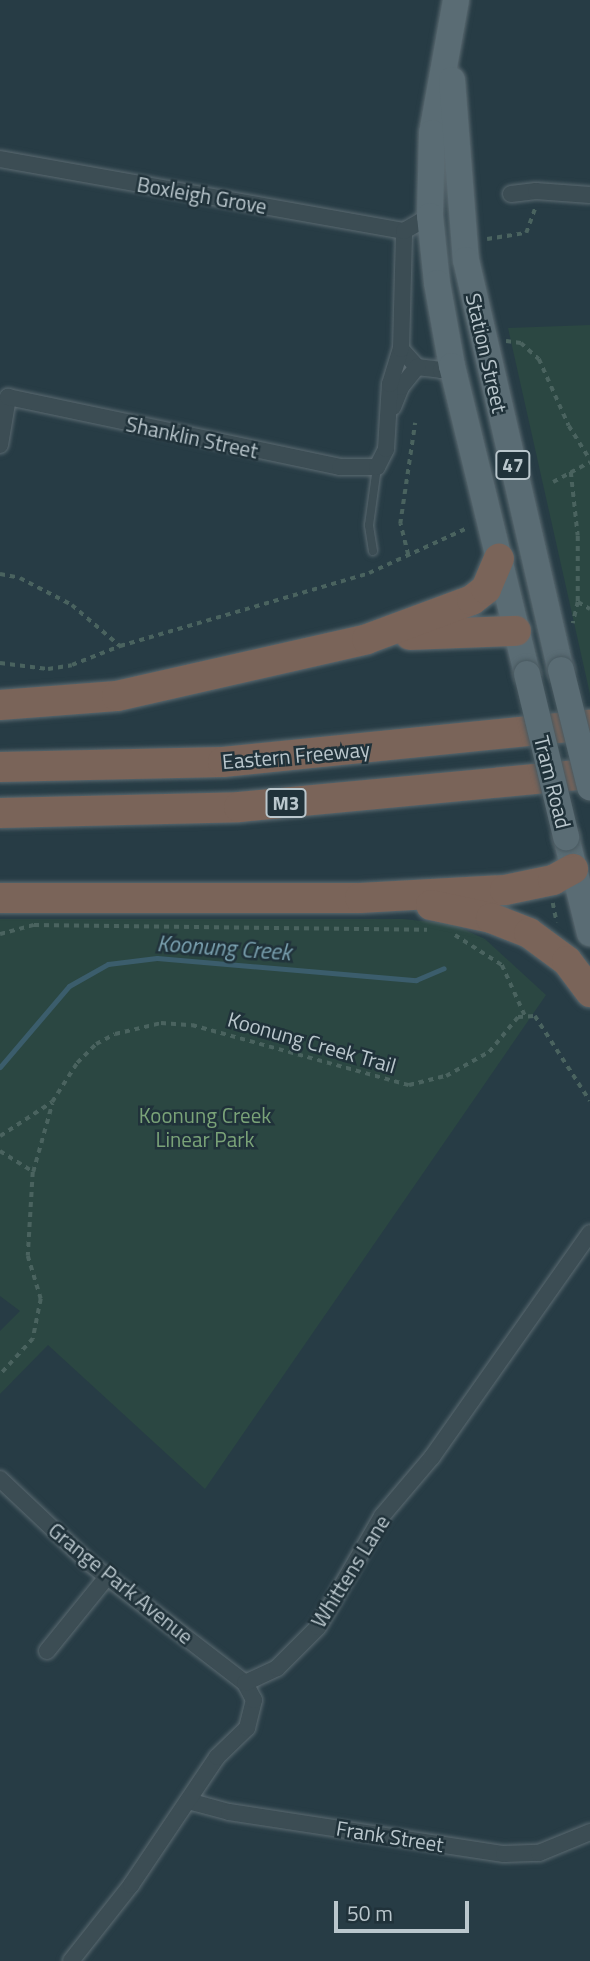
<!DOCTYPE html>
<html>
<head>
<meta charset="utf-8">
<style>
  body { margin:0 }
  #map { position:relative; width:590px; height:1961px; overflow:hidden; background:#273c45; font-family:"Titillium Web",sans-serif }
  div>[style] { position:absolute }
  [style*='--x'] { left:calc(var(--x)*1px); top:calc(var(--y)*1px); width:calc(var(--w)*1px); rotate:calc(var(--a)*1deg) }
  .green>* { inset:0; background:#2b4742 }
  .stream>* { height:5px; margin:-2.5px; padding:0 2.5px; transform-origin:2.5px; border-radius:2.5px; background:#3b5d6c }
  .path>* { height:3.5px; margin-top:-1.75px; transform-origin:0; background:repeating-linear-gradient(90deg,#4a635f 0 5px,transparent 0 10px) }
  .roads { filter:drop-shadow(0 0 2px #5b6a71) drop-shadow(0 0 2px #5b6a71) }
  .service>* { height:8px; margin:-4px; padding:0 4px; transform-origin:4px; border-radius:4px; background:#3c4d54 }
  .minor>* { height:16px; margin:-8px; padding:0 8px; transform-origin:8px; border-radius:8px; background:#3c4d54 }
  .primary>* { height:26px; margin:-13px; padding:0 13px; transform-origin:13px; border-radius:13px; background:#5a6c74 }
  .motorway>* { height:30px; margin:-15px; padding:0 15px; transform-origin:15px; border-radius:15px; background:#7a6459 }
  .bridges { filter:drop-shadow(0 0 2px #495960) drop-shadow(0 0 2px #495960) }
  .primary-bridge>* { height:26px; margin:-13px; padding:0 13px; transform-origin:13px; border-radius:13px; background:#5a6c74 }
  span { translate:-50% -50%; white-space:nowrap; text-align:center; line-height:1.15; -webkit-text-stroke:5px #20323a; paint-order:stroke }
  .shield-label span { padding:2px 5px; background:#20323a; border:2px solid; border-radius:5px; -webkit-text-stroke-width:0 }
  .shield-label { font-size:19px; color:#bac7cd; font-weight:700 }
  .street-label { font-size:21px; color:#bac7cd }
  .park-label { font-size:21px; color:#7aa378 }
  .water-label { font-size:23px; color:#7aa1b0; font-style:italic }
  .scale { position:absolute; left:334px; top:1901px; width:135px; height:32px; box-sizing:border-box; border:4px solid #bac7cd; border-top:0; padding-left:9px; font-size:21px; line-height:24px; white-space:nowrap; color:#bac7cd; -webkit-text-stroke:5px #20323a; paint-order:stroke }
</style>
</head>
<body>
<div id="map">
  <div class="green">
    <i style="clip-path:polygon(590px 325px,590px 694px,508px 328px)"></i>
    <i style="clip-path:polygon(0 919px,403px 919px,452px 924px,485px 939px,546px 995px,205px 1489px,48px 1345px,0 1394px,0 1331px,20px 1311px,0 1296px)"></i>
  </div>
  <div class="stream">
    <i style="--x:0;--y:1067;--w:106;--a:-49.6"></i>
    <i style="--x:69;--y:986;--w:45;--a:-29.4"></i>
    <i style="--x:108;--y:964;--w:49;--a:-7"></i>
    <i style="--x:157;--y:958;--w:260;--a:4.9"></i>
    <i style="--x:416;--y:980;--w:30;--a:-23"></i>
  </div>
  <div class="path">
    <i style="--x:487;--y:239;--w:39;--a:-9"></i>
    <i style="--x:526;--y:233;--w:29;--a:-70"></i>
    <i style="--x:506;--y:341;--w:15;--a:8"></i>
    <i style="--x:521;--y:343;--w:24;--a:42"></i>
    <i style="--x:539;--y:359;--w:73;--a:65.9"></i>
    <i style="--x:569;--y:426;--w:39;--a:58"></i>
    <i style="--x:571;--y:472;--w:64;--a:83.8"></i>
    <i style="--x:578;--y:536;--w:66;--a:90"></i>
    <i style="--x:578;--y:602;--w:22;--a:103"></i>
    <i style="--x:553;--y:482;--w:42;--a:-28.4"></i>
    <i style="--x:408;--y:555;--w:32;--a:-104"></i>
    <i style="--x:400;--y:524;--w:102;--a:-81.6"></i>
    <i style="--x:0;--y:574;--w:20;--a:11"></i>
    <i style="--x:20;--y:578;--w:59;--a:27.4"></i>
    <i style="--x:72;--y:605;--w:63;--a:40.5"></i>
    <i style="--x:578;--y:602;--w:14;--a:30"></i>
    <i style="--x:0;--y:663;--w:48;--a:7.1"></i>
    <i style="--x:48;--y:669;--w:24;--a:-9"></i>
    <i style="--x:72;--y:665;--w:52;--a:-21.6"></i>
    <i style="--x:120;--y:646;--w:259;--a:-16.3"></i>
    <i style="--x:369;--y:573;--w:106;--a:-24.6"></i>
    <i style="--x:553;--y:903;--w:20;--a:79"></i>
    <i style="--x:0;--y:934;--w:35;--a:-15"></i>
    <i style="--x:34;--y:925;--w:393;--a:0.7"></i>
    <i style="--x:455;--y:935;--w:56;--a:32.6"></i>
    <i style="--x:502;--y:965;--w:58;--a:65.6"></i>
    <i style="--x:0;--y:1136;--w:62;--a:-33.2"></i>
    <i style="--x:52;--y:1102;--w:46;--a:-57.3"></i>
    <i style="--x:77;--y:1063;--w:27;--a:-45"></i>
    <i style="--x:96;--y:1044;--w:21;--a:-28"></i>
    <i style="--x:115;--y:1034;--w:47;--a:-13.4"></i>
    <i style="--x:161;--y:1023;--w:31;--a:4"></i>
    <i style="--x:192;--y:1025;--w:225;--a:15.5"></i>
    <i style="--x:409;--y:1085;--w:38;--a:-14"></i>
    <i style="--x:446;--y:1076;--w:49;--a:-29.2"></i>
    <i style="--x:489;--y:1052;--w:45;--a:-50.4"></i>
    <i style="--x:518;--y:1017;--w:17;--a:-3"></i>
    <i style="--x:535;--y:1016;--w:101;--a:57.1"></i>
    <i style="--x:0;--y:1151;--w:39;--a:32"></i>
    <i style="--x:33;--y:1172;--w:84;--a:93.4"></i>
    <i style="--x:28;--y:1256;--w:45;--a:73.2"></i>
    <i style="--x:41;--y:1299;--w:41;--a:101.3"></i>
    <i style="--x:33;--y:1339;--w:49;--a:132.5"></i>
    <i style="--x:33;--y:1172;--w:71;--a:-74.4"></i>
  </div>
  <div class="roads">
    <div class="service">
      <i style="--x:373;--y:551;--w:26;--a:-99"></i>
      <i style="--x:369;--y:525;--w:59;--a:-82.1"></i>
    </div>
    <div class="minor">
      <i style="--x:0;--y:159;--w:410;--a:10.1"></i>
      <i style="--x:511;--y:194;--w:25;--a:-7"></i>
      <i style="--x:536;--y:191;--w:54;--a:4.2"></i>
      <i style="--x:401;--y:349;--w:24;--a:48"></i>
      <i style="--x:417;--y:367;--w:24;--a:7"></i>
      <i style="--x:441;--y:370;--w:12;--a:-20"></i>
      <i style="--x:393;--y:407;--w:22;--a:-68"></i>
      <i style="--x:401;--y:387;--w:26;--a:-51"></i>
      <i style="--x:0;--y:445;--w:49;--a:-80.5"></i>
      <i style="--x:8;--y:397;--w:339;--a:11.9"></i>
      <i style="--x:340;--y:467;--w:37;--a:0"></i>
      <i style="--x:377;--y:467;--w:20;--a:-63"></i>
      <i style="--x:386;--y:449;--w:65;--a:-86.5"></i>
      <i style="--x:390;--y:384;--w:37;--a:-73"></i>
      <i style="--x:401;--y:349;--w:118;--a:-88.5"></i>
      <i style="--x:404;--y:231;--w:30;--a:-30"></i>
      <i style="--x:0;--y:1479;--w:121;--a:43.3"></i>
      <i style="--x:88;--y:1562;--w:198;--a:37.6"></i>
      <i style="--x:47;--y:1651;--w:95;--a:-51"></i>
      <i style="--x:188;--y:1801;--w:42;--a:15"></i>
      <i style="--x:229;--y:1812;--w:278;--a:8.7"></i>
      <i style="--x:504;--y:1854;--w:35;--a:-2"></i>
      <i style="--x:539;--y:1853;--w:55;--a:-22.4"></i>
      <i style="--x:71;--y:1961;--w:97;--a:-51.7"></i>
      <i style="--x:131;--y:1885;--w:154;--a:-56.1"></i>
      <i style="--x:217;--y:1757;--w:42;--a:-44"></i>
      <i style="--x:247;--y:1728;--w:29;--a:-76"></i>
      <i style="--x:254;--y:1700;--w:19;--a:-118"></i>
      <i style="--x:245;--y:1683;--w:35;--a:-25"></i>
      <i style="--x:277;--y:1668;--w:58;--a:-45"></i>
      <i style="--x:318;--y:1627;--w:128;--a:-60"></i>
      <i style="--x:382;--y:1516;--w:77;--a:-49.7"></i>
      <i style="--x:432;--y:1457;--w:274;--a:-54.8"></i>
    </div>
    <div class="primary">
      <i style="--x:456;--y:0;--w:135;--a:100.2"></i>
      <i style="--x:432;--y:133;--w:83;--a:91.4"></i>
      <i style="--x:430;--y:216;--w:67;--a:84"></i>
      <i style="--x:437;--y:283;--w:84;--a:79.8"></i>
      <i style="--x:452;--y:366;--w:317;--a:76.3"></i>
      <i style="--x:452;--y:80;--w:181;--a:85.6"></i>
      <i style="--x:466;--y:260;--w:421;--a:77"></i>
      <i style="--x:566;--y:837;--w:99;--a:76"></i>
    </div>
    <div class="motorway">
      <i style="--x:410;--y:635;--w:106;--a:-2.2"></i>
      <i style="--x:0;--y:705;--w:117;--a:-4.4"></i>
      <i style="--x:117;--y:696;--w:256;--a:-12.8"></i>
      <i style="--x:367;--y:639;--w:112;--a:-20.4"></i>
      <i style="--x:472;--y:600;--w:18;--a:-38"></i>
      <i style="--x:486;--y:589;--w:33;--a:-67"></i>
      <i style="--x:0;--y:767;--w:223;--a:-1.3"></i>
      <i style="--x:223;--y:762;--w:369;--a:-5.8"></i>
      <i style="--x:0;--y:813;--w:239;--a:-1.4"></i>
      <i style="--x:239;--y:807;--w:353;--a:-5.4"></i>
      <i style="--x:0;--y:898;--w:360;--a:0"></i>
      <i style="--x:360;--y:898;--w:145;--a:-3.2"></i>
      <i style="--x:505;--y:890;--w:49;--a:-11.8"></i>
      <i style="--x:553;--y:880;--w:23;--a:-29"></i>
      <i style="--x:431;--y:905;--w:61;--a:12.2"></i>
      <i style="--x:491;--y:918;--w:41;--a:21.5"></i>
      <i style="--x:529;--y:933;--w:47;--a:36.4"></i>
      <i style="--x:567;--y:961;--w:39;--a:53"></i>
    </div>
  </div>
  <div class="bridges">
    <div class="primary-bridge">
      <i style="--x:561;--y:670;--w:121;--a:76.1"></i>
      <i style="--x:527;--y:674;--w:168;--a:76.5"></i>
    </div>
  </div>
  <div class="shield-label">
    <span style="left:513px;top:465px">47</span>
    <span style="left:286px;top:803px">M3</span>
  </div>
  <div class="street-label">
    <span style="left:202px;top:195px;rotate:10deg">Boxleigh Grove</span>
    <span style="left:487px;top:353px;rotate:77deg">Station Street</span>
    <span style="left:192px;top:437px;rotate:12deg">Shanklin Street</span>
    <span style="left:296px;top:755px;rotate:-5deg">Eastern Freeway</span>
    <span style="left:553px;top:782px;rotate:76deg">Tram Road</span>
    <span style="left:312px;top:1042px;rotate:16deg">Koonung Creek Trail</span>
    <span style="left:350px;top:1571px;rotate:-58deg">Whittens Lane</span>
    <span style="left:121px;top:1583px;rotate:39deg">Grange Park Avenue</span>
    <span style="left:390px;top:1836px;rotate:9deg">Frank Street</span>
  </div>
  <div class="park-label">
    <span style="left:205px;top:1127px">Koonung Creek<br>Linear Park</span>
  </div>
  <div class="water-label">
    <span style="left:224px;top:948px;rotate:4deg">Koonung Creek</span>
  </div>
  <div class="scale">50 m</div>
</div>
</body>
</html>
